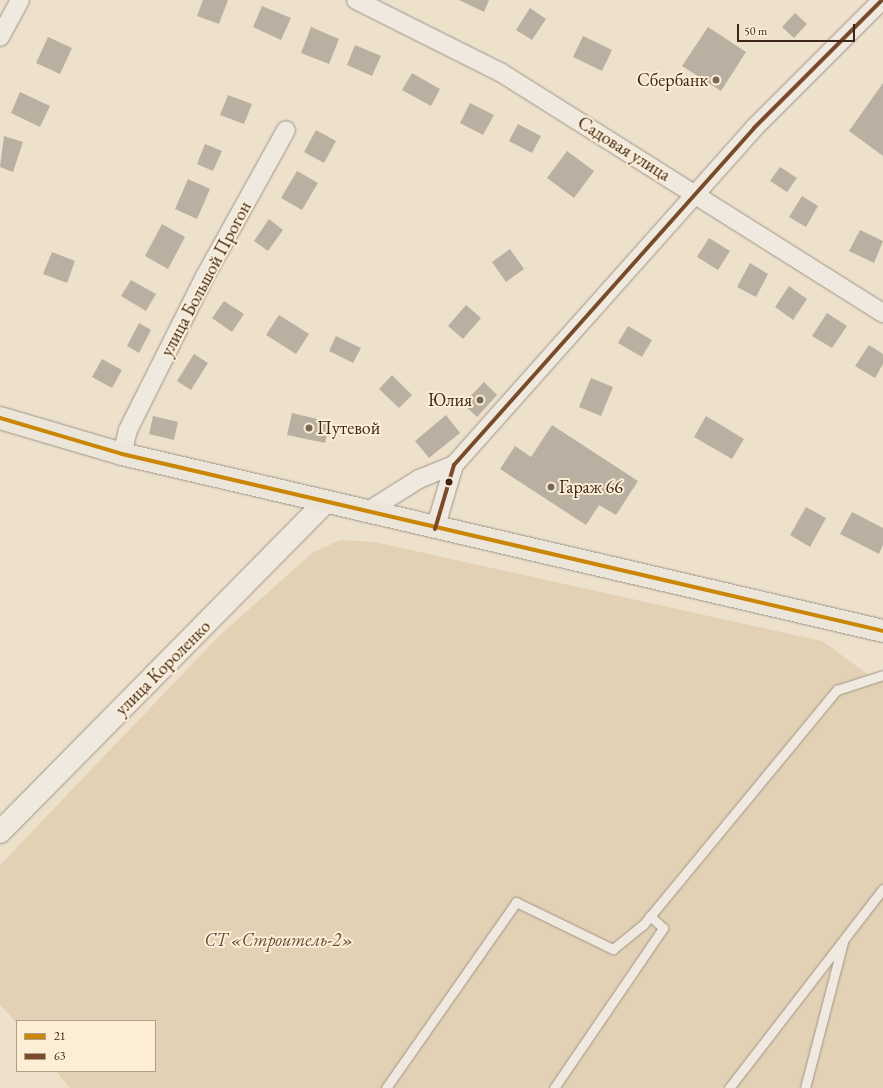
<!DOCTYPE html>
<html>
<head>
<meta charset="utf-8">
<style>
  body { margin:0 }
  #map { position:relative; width:883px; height:1088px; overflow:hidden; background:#ede1cc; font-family:"EB Garamond",serif }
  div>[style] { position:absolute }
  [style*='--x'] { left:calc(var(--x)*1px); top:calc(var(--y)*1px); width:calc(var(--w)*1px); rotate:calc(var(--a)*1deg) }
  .green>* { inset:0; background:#e3d1b5 }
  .building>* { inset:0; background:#bab0a2 }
  .roads { filter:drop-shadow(0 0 1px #9f9588) drop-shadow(0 0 1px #9f9588) }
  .service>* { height:9px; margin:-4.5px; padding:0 4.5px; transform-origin:4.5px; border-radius:4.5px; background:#efe9df }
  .minor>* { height:18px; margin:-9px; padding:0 9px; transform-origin:9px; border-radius:9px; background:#efe9df }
  .tertiary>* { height:22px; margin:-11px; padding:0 11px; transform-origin:11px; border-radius:11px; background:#efe9df }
  .primary>* { height:22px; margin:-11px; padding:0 11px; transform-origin:11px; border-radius:11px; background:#ece5d9 }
  .bus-1>* { height:4px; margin:-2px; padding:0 2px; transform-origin:2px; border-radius:2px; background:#c98607 }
  .bus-2>* { height:4px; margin:-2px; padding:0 2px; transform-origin:2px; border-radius:2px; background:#7a4b2a }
  .dots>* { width:11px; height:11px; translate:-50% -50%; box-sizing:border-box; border:2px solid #fceed5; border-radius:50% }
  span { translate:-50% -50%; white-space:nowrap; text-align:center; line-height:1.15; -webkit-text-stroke:4px #fceed5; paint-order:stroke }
  .poi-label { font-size:18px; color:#3e251b }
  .right { translate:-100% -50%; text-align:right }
  .left { translate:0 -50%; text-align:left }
  .street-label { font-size:18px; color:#3e251b }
  .park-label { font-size:18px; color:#654d3d; font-style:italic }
  .legend { position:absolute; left:16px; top:1020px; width:140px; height:52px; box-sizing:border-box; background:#fceed5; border:1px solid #b09e8b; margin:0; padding:5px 7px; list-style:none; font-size:12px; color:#3e251b }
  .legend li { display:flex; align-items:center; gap:8px; height:20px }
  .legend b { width:20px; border:1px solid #b09e8b }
  .scale { position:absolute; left:737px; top:24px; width:118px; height:18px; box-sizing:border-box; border:2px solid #3e251b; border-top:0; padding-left:5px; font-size:12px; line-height:14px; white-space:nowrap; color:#3e251b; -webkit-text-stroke:3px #fceed5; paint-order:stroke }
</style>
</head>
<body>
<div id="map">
  <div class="green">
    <i style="clip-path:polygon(340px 540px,375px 542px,822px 641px,869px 675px,883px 680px,883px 1088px,70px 1088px,56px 1071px,155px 1071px,155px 1021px,17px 1021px,17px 1024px,0 1004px,0 865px,217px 638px,312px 553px)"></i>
  </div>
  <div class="building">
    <i style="clip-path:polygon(203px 0,228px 0,219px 24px,197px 16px)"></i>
    <i style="clip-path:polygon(459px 0,489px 0,484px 12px)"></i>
    <i style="clip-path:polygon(262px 6px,291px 18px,281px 40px,253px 27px)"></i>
    <i style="clip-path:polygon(530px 8px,546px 19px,532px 40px,516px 30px)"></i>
    <i style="clip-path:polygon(795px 13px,807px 24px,794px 38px,782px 27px)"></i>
    <i style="clip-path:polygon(311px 27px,339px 39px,329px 64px,301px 53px)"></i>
    <i style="clip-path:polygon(708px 27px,746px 52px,721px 91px,682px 66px)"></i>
    <i style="clip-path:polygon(583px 36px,612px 50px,602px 71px,573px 57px)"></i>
    <i style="clip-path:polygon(48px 37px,72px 48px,60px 74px,36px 63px)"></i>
    <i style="clip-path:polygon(355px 45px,381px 56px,372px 76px,347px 65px)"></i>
    <i style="clip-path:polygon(412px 73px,440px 89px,431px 106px,402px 90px)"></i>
    <i style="clip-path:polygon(883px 83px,883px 156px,849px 131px)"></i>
    <i style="clip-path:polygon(20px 92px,50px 106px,40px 127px,11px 113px)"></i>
    <i style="clip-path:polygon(228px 95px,252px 104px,244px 124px,220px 115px)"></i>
    <i style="clip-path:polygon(470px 103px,494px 115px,483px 135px,460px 123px)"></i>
    <i style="clip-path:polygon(518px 124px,541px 136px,532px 153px,509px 141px)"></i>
    <i style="clip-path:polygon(316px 130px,336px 141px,324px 163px,304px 152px)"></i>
    <i style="clip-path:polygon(4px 136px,23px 142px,13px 172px,0 167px)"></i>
    <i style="clip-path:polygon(205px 144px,222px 151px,213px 171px,197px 164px)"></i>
    <i style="clip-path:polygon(567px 151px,594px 171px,574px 198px,547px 178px)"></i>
    <i style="clip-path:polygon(780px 167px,797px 178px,787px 192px,770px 181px)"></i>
    <i style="clip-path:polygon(297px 171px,318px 183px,302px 210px,281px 198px)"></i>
    <i style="clip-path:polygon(188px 179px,210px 189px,197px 219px,175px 209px)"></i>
    <i style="clip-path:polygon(802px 196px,818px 206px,806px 227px,789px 217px)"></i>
    <i style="clip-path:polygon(269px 219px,283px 230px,268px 251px,254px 241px)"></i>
    <i style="clip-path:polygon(162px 224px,185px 237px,168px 269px,145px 256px)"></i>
    <i style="clip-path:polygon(860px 230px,883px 241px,874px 263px,849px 251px)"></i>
    <i style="clip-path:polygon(709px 238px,730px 251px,718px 270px,697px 257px)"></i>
    <i style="clip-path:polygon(510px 249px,524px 269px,506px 282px,492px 262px)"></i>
    <i style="clip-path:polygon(52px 252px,75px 261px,67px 283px,43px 274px)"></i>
    <i style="clip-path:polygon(750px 263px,768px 274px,756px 297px,737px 287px)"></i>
    <i style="clip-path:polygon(131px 280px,156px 294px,146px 311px,121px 296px)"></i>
    <i style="clip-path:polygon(789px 286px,807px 299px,793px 320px,775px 307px)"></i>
    <i style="clip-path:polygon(224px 301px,244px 314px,232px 332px,212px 318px)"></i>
    <i style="clip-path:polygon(466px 305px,481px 318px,463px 339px,448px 326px)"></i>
    <i style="clip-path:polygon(827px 313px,847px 326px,832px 348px,812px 336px)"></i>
    <i style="clip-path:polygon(279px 315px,309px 334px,296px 354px,266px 335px)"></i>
    <i style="clip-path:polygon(139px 323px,151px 330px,139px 353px,127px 346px)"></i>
    <i style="clip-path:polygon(628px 326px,652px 340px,642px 357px,618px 343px)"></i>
    <i style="clip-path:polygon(336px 336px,361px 348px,353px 363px,329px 351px)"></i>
    <i style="clip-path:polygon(869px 345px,883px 354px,883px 364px,875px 378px,855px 366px)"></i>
    <i style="clip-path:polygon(194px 354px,208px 363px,191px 390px,177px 381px)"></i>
    <i style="clip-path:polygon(102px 359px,122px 370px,112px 388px,92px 377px)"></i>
    <i style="clip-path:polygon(392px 375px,412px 395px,399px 408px,379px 389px)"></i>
    <i style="clip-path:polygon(591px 378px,613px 387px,601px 416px,579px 407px)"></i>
    <i style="clip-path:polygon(484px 382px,497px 395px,477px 417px,463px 404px)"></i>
    <i style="clip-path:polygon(292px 413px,330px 422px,325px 443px,287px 435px)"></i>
    <i style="clip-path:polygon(446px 415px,460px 433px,429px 458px,415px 441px)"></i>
    <i style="clip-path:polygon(153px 416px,178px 422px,174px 440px,149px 434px)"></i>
    <i style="clip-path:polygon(706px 416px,744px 439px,732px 459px,694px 437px)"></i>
    <i style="clip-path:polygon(552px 425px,638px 481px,616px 515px,599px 505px,586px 525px,500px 469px,515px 446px,531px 457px)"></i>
    <i style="clip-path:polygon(806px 507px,826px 518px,810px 547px,790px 535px)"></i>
    <i style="clip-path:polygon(852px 512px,883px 528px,883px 545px,879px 554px,840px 534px)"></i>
  </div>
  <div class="roads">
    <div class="service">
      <i style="--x:386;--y:1088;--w:227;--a:-55"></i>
      <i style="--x:516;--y:902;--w:108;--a:25.9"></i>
      <i style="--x:613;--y:949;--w:38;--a:-39"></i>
      <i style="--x:643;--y:925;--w:305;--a:-50.5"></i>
      <i style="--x:837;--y:690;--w:48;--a:-18.1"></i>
      <i style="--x:554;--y:1088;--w:194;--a:-55.7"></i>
      <i style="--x:663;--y:928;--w:18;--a:-137"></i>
      <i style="--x:729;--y:1088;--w:252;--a:-52.3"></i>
      <i style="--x:805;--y:1088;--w:151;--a:-75.4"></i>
    </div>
    <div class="minor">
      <i style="--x:356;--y:0;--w:161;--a:26.6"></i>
      <i style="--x:500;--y:72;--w:453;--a:32.2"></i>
      <i style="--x:0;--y:37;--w:42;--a:-61.6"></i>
      <i style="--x:122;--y:454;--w:25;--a:-76"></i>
      <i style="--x:128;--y:430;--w:170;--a:-63.4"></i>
      <i style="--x:204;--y:278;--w:169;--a:-61"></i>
      <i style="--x:365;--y:513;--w:64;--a:-32.2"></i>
      <i style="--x:419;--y:479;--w:38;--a:-22"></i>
      <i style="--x:435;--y:529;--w:67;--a:-73.5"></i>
      <i style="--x:454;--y:465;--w:451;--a:-48.3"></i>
      <i style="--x:754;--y:128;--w:181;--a:-45"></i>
    </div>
    <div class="tertiary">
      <i style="--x:0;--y:832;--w:462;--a:-45.4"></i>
    </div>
    <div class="primary">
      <i style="--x:0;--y:418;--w:127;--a:16.4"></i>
      <i style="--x:122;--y:454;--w:781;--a:13.09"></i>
    </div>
  </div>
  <div class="bus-1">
    <i style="--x:0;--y:418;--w:127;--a:16.4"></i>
    <i style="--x:122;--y:454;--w:781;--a:13.09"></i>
  </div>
  <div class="bus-2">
    <i style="--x:435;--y:529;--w:67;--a:-73.5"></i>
    <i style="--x:454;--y:465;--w:451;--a:-48.3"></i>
    <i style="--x:754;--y:128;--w:181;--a:-45"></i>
  </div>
  <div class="dots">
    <i style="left:716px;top:80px;background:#7b6759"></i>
    <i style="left:480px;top:400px;background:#7b6759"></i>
    <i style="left:309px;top:428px;background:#7b6759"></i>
    <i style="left:449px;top:482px;background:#3e251b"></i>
    <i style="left:551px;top:487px;background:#7b6759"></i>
  </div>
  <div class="poi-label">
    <span class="right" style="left:708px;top:80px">Сбербанк</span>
    <span class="right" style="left:472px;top:400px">Юлия</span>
    <span class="left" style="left:317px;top:428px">Путевой</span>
    <span class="left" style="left:559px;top:487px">Гараж 66</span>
  </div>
  <div class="street-label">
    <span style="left:624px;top:149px;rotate:32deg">Садовая улица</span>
    <span style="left:206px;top:279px;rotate:-62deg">улица Большой Прогон</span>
    <span style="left:163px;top:668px;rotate:-45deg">улица Короленко</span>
  </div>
  <div class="park-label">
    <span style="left:279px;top:940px">СТ «Строитель-2»</span>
  </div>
  <ul class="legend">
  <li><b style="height:5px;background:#c98607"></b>21</li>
  <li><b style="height:5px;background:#7a4b2a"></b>63</li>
  </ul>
  <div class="scale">50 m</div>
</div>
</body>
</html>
